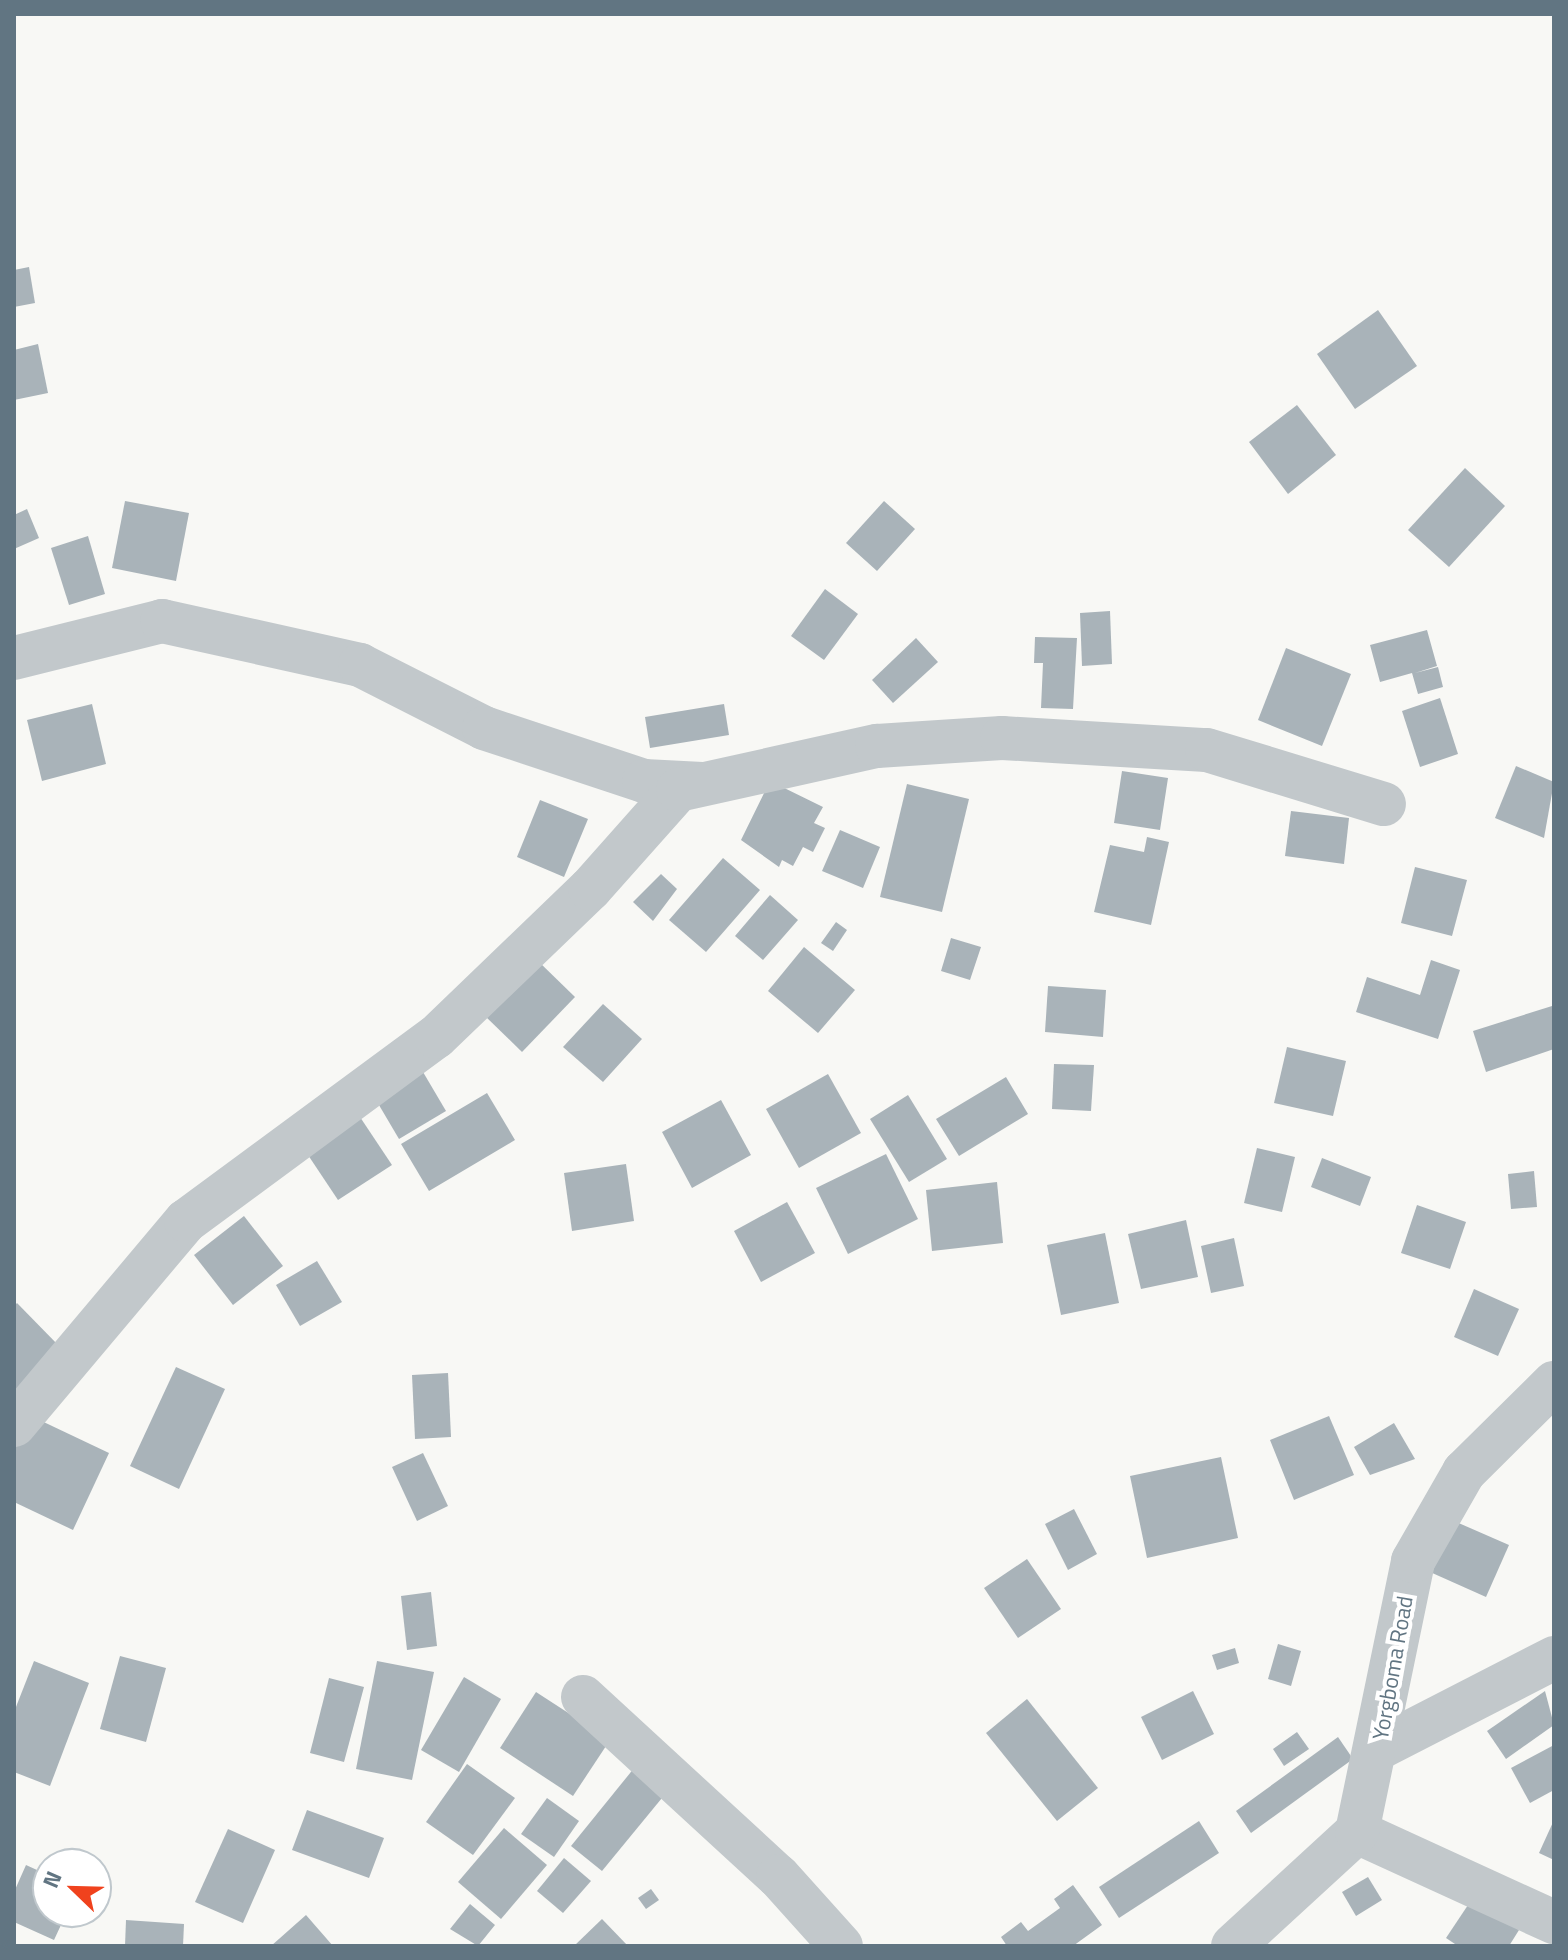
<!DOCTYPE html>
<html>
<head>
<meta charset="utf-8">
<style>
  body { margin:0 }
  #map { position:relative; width:1568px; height:1960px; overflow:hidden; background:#f8f8f5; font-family:"Titillium Web",sans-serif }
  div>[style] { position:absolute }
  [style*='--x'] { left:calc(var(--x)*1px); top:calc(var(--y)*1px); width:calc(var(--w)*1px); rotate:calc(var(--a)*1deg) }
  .building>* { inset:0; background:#a9b3b9 }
  .minor>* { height:44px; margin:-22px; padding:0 22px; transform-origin:22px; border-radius:22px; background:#c2c8cb }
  span { translate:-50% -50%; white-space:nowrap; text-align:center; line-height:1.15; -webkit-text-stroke:8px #fff; paint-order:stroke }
  .street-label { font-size:22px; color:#617582 }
  .frame { position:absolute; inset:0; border:16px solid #617582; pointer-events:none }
  .north { position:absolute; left:32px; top:1848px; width:80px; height:80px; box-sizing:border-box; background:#fff; border:2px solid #c0c8cd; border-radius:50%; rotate:293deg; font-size:22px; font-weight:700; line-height:32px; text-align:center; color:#617582 }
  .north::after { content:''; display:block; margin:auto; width:28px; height:36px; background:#f0421d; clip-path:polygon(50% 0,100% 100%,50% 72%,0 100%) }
</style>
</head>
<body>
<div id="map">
  <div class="building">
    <i style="clip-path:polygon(29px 267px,35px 303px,14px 307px,14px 270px)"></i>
    <i style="clip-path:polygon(1378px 310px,1417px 366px,1355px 409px,1317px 354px)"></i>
    <i style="clip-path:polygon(38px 344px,48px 393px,14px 400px,14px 350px)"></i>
    <i style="clip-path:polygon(1297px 405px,1336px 455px,1288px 494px,1249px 442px)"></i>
    <i style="clip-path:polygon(1465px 468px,1505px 506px,1449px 567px,1408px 530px)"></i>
    <i style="clip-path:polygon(125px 501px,189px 513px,176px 581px,112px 568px)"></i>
    <i style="clip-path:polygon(884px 501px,915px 529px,877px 571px,846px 543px)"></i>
    <i style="clip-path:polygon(27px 509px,39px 538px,14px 549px,14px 515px)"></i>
    <i style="clip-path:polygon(88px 536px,105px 594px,69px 605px,51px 548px)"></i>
    <i style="clip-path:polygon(825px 589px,858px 614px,824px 660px,791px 636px)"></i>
    <i style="clip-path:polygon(1110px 611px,1112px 664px,1082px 666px,1080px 613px)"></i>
    <i style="clip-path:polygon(1427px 630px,1437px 666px,1415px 673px,1438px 667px,1443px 687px,1418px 694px,1412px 673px,1380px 682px,1370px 645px)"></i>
    <i style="clip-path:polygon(1035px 637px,1077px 638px,1073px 709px,1041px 708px,1043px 663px,1034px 663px)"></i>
    <i style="clip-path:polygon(916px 638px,938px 662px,893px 703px,872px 680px)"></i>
    <i style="clip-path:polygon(1286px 648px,1351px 674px,1322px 746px,1258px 720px)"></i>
    <i style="clip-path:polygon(1440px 698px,1458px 754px,1420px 767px,1402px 711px)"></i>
    <i style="clip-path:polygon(92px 704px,106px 764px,42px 781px,27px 720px)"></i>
    <i style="clip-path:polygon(724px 704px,729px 735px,650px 748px,645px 717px)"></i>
    <i style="clip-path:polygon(1516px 766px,1554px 782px,1544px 838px,1495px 818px)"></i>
    <i style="clip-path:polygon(1122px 771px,1168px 778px,1160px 830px,1114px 823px)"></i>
    <i style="clip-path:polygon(770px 781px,823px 807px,814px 823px,825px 828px,813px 852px,803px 847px,793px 866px,782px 860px,779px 867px,741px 840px)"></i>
    <i style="clip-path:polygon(907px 784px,969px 799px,942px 912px,880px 897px)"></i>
    <i style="clip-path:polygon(540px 800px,588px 819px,564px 877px,517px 857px)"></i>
    <i style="clip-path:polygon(1291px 811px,1349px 818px,1344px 864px,1285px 856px)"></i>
    <i style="clip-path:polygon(840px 830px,880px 847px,863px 888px,822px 871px)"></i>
    <i style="clip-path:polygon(1147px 837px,1169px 842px,1151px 925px,1094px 912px,1110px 845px,1144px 852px)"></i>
    <i style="clip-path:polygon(723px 858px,760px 890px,706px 952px,669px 920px)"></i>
    <i style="clip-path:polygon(1415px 867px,1467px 880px,1452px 936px,1401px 923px)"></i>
    <i style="clip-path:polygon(661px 874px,677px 889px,653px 921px,633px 902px)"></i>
    <i style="clip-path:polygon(770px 895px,798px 920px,763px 960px,735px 936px)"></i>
    <i style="clip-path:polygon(836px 922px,847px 930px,833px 951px,821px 943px)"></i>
    <i style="clip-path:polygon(951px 938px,981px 947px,970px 980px,941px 971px)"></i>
    <i style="clip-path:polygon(804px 947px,855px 990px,818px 1033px,768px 991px)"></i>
    <i style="clip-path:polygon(537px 960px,575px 997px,522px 1052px,484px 1015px)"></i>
    <i style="clip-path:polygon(1431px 960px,1460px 970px,1438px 1039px,1356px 1012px,1367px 977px,1420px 995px)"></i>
    <i style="clip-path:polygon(1048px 986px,1106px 990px,1103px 1037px,1045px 1032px)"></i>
    <i style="clip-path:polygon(603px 1004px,642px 1039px,603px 1082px,563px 1047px)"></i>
    <i style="clip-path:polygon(1552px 1006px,1554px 1049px,1486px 1072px,1473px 1031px)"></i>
    <i style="clip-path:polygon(1287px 1047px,1346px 1061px,1333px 1116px,1274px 1103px)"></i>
    <i style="clip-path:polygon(1054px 1064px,1094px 1065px,1091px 1111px,1052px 1109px)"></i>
    <i style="clip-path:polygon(423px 1072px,446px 1111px,399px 1139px,376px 1100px)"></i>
    <i style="clip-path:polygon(828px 1074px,861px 1133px,799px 1168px,766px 1109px)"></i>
    <i style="clip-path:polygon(1006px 1077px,1028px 1114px,959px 1156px,936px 1119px)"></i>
    <i style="clip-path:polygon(487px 1093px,515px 1140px,429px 1191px,401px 1144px)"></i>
    <i style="clip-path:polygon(908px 1095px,947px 1159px,909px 1182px,870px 1119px)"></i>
    <i style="clip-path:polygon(721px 1100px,751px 1155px,692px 1188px,662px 1132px)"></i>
    <i style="clip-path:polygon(360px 1117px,392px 1165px,338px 1200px,306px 1152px)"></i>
    <i style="clip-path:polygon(1257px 1148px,1295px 1157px,1282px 1212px,1244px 1203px)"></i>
    <i style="clip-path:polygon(886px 1154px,918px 1219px,848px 1254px,816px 1188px)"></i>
    <i style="clip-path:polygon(1322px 1158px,1371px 1177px,1360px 1206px,1311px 1187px)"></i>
    <i style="clip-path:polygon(626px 1164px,634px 1221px,572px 1231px,564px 1173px)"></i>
    <i style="clip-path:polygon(1534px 1171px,1537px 1207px,1511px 1209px,1508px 1174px)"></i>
    <i style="clip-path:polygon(997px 1182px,1003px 1243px,932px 1251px,926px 1190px)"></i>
    <i style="clip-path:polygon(787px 1202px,815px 1253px,761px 1282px,734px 1231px)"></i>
    <i style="clip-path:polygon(1417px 1205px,1466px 1222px,1450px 1269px,1401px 1253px)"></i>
    <i style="clip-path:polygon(244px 1216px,283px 1266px,233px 1305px,194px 1255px)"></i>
    <i style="clip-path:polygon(1186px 1220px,1198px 1277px,1141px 1289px,1128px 1234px)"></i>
    <i style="clip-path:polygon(1105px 1233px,1119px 1303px,1061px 1315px,1047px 1245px)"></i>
    <i style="clip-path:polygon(1234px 1238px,1244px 1286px,1211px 1293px,1201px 1246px)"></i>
    <i style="clip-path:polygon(317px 1261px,342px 1302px,300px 1326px,276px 1285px)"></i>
    <i style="clip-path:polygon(1474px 1289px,1519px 1309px,1498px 1356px,1454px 1337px)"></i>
    <i style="clip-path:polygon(17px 1303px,61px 1348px,14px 1393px,14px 1306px)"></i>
    <i style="clip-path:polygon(176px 1367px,225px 1389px,179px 1489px,130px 1466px)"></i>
    <i style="clip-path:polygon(448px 1373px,451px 1437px,415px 1439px,412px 1375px)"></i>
    <i style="clip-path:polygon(31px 1416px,109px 1453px,73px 1530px,14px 1502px,14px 1451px)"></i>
    <i style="clip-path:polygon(1329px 1416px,1354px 1475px,1294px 1500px,1270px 1440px)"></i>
    <i style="clip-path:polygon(1394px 1423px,1415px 1459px,1370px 1475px,1354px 1447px)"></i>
    <i style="clip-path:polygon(423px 1453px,448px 1506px,417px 1521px,392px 1467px)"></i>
    <i style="clip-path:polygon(1221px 1457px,1238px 1538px,1147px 1558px,1130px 1476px)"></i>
    <i style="clip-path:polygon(1074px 1509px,1097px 1554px,1068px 1570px,1045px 1524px)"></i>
    <i style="clip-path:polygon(1454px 1521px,1509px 1545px,1486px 1597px,1430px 1572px)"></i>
    <i style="clip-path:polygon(1027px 1559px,1061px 1609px,1018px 1638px,984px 1588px)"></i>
    <i style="clip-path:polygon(431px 1592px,437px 1646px,407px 1650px,401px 1596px)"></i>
    <i style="clip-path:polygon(1278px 1644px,1301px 1651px,1291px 1686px,1268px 1679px)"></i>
    <i style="clip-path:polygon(1235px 1648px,1239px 1663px,1217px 1670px,1212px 1655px)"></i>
    <i style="clip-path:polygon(120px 1656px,166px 1668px,146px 1742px,100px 1729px)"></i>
    <i style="clip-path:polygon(34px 1661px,89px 1683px,50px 1786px,14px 1772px,14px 1712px)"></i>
    <i style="clip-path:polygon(377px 1661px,434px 1672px,412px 1780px,356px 1769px)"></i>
    <i style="clip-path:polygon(464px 1677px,501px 1699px,459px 1772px,421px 1750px)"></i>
    <i style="clip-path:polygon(329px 1678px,364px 1687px,344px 1762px,310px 1753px)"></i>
    <i style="clip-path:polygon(1193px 1691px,1214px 1734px,1162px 1760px,1141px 1717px)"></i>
    <i style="clip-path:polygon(1545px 1691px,1554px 1725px,1506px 1759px,1487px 1731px)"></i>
    <i style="clip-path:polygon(536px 1692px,610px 1740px,573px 1796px,500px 1748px)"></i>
    <i style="clip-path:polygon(1027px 1699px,1098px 1788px,1057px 1821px,986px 1733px)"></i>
    <i style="clip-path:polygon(1297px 1732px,1309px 1749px,1284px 1766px,1273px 1749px)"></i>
    <i style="clip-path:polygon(1338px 1737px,1353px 1759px,1251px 1833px,1236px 1811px)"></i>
    <i style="clip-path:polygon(1554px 1745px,1554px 1790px,1530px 1803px,1511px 1768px)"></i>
    <i style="clip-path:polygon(639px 1762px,671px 1787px,602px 1871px,571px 1846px)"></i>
    <i style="clip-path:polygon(467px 1764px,515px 1798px,473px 1855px,426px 1822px)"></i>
    <i style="clip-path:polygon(547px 1798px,579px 1821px,554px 1857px,521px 1834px)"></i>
    <i style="clip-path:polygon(307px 1810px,384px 1838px,369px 1878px,292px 1850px)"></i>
    <i style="clip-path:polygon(1554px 1820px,1554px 1860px,1539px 1853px)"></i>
    <i style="clip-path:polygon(1199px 1821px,1219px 1853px,1119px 1918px,1099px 1887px)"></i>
    <i style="clip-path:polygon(504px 1828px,547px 1865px,501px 1919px,458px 1882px)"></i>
    <i style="clip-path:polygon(228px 1829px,275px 1850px,243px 1923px,195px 1902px)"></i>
    <i style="clip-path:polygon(564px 1858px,591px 1881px,563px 1913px,537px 1891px)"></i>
    <i style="clip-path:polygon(26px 1865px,48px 1875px,48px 1912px,67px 1912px,54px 1940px,14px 1922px,14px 1892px)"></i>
    <i style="clip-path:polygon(1368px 1877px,1382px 1900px,1356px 1916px,1342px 1892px)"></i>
    <i style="clip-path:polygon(1073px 1885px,1102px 1925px,1073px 1946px,1007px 1946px,1001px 1937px,1021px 1922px,1028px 1931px,1060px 1908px,1054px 1899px)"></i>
    <i style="clip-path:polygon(651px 1889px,659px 1900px,646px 1909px,638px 1898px)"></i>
    <i style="clip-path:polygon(1472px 1899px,1519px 1930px,1509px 1946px,1458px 1946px,1446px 1938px)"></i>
    <i style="clip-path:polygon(470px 1904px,495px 1925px,478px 1946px,450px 1929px)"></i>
    <i style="clip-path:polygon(306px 1915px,333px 1946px,271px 1946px)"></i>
    <i style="clip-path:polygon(602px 1919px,628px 1946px,574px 1946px)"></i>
    <i style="clip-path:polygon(126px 1920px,184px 1924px,183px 1946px,125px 1946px)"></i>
  </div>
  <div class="minor">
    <i style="--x:14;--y:658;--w:153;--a:-14"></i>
    <i style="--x:162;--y:621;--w:203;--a:12.5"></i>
    <i style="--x:360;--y:665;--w:139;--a:26.9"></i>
    <i style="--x:484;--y:728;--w:169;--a:18.3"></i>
    <i style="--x:644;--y:781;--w:58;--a:3"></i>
    <i style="--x:14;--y:1425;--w:267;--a:-49.9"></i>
    <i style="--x:186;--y:1221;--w:310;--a:-36.4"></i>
    <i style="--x:436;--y:1037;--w:214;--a:-43.9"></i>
    <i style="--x:590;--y:889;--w:132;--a:-48.4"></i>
    <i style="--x:678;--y:790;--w:204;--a:-12.5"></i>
    <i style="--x:877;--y:746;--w:125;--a:-3.7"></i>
    <i style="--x:1002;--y:738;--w:205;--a:3.4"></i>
    <i style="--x:1207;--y:750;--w:185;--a:17"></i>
    <i style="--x:583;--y:1697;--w:265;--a:42.6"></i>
    <i style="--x:778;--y:1876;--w:94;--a:48"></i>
    <i style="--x:1379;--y:1748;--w:197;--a:-27.2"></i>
    <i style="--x:1357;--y:1832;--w:217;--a:24.6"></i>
    <i style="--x:1233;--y:1946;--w:168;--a:-42.6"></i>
    <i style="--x:1357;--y:1832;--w:277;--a:-78.3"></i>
    <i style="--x:1413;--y:1561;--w:103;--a:-60.2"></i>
    <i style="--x:1464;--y:1472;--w:127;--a:-44.7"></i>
  </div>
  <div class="street-label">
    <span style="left:1393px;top:1668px;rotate:-80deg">Yorgboma Road</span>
  </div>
  <div class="frame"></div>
  <div class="north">N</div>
</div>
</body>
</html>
